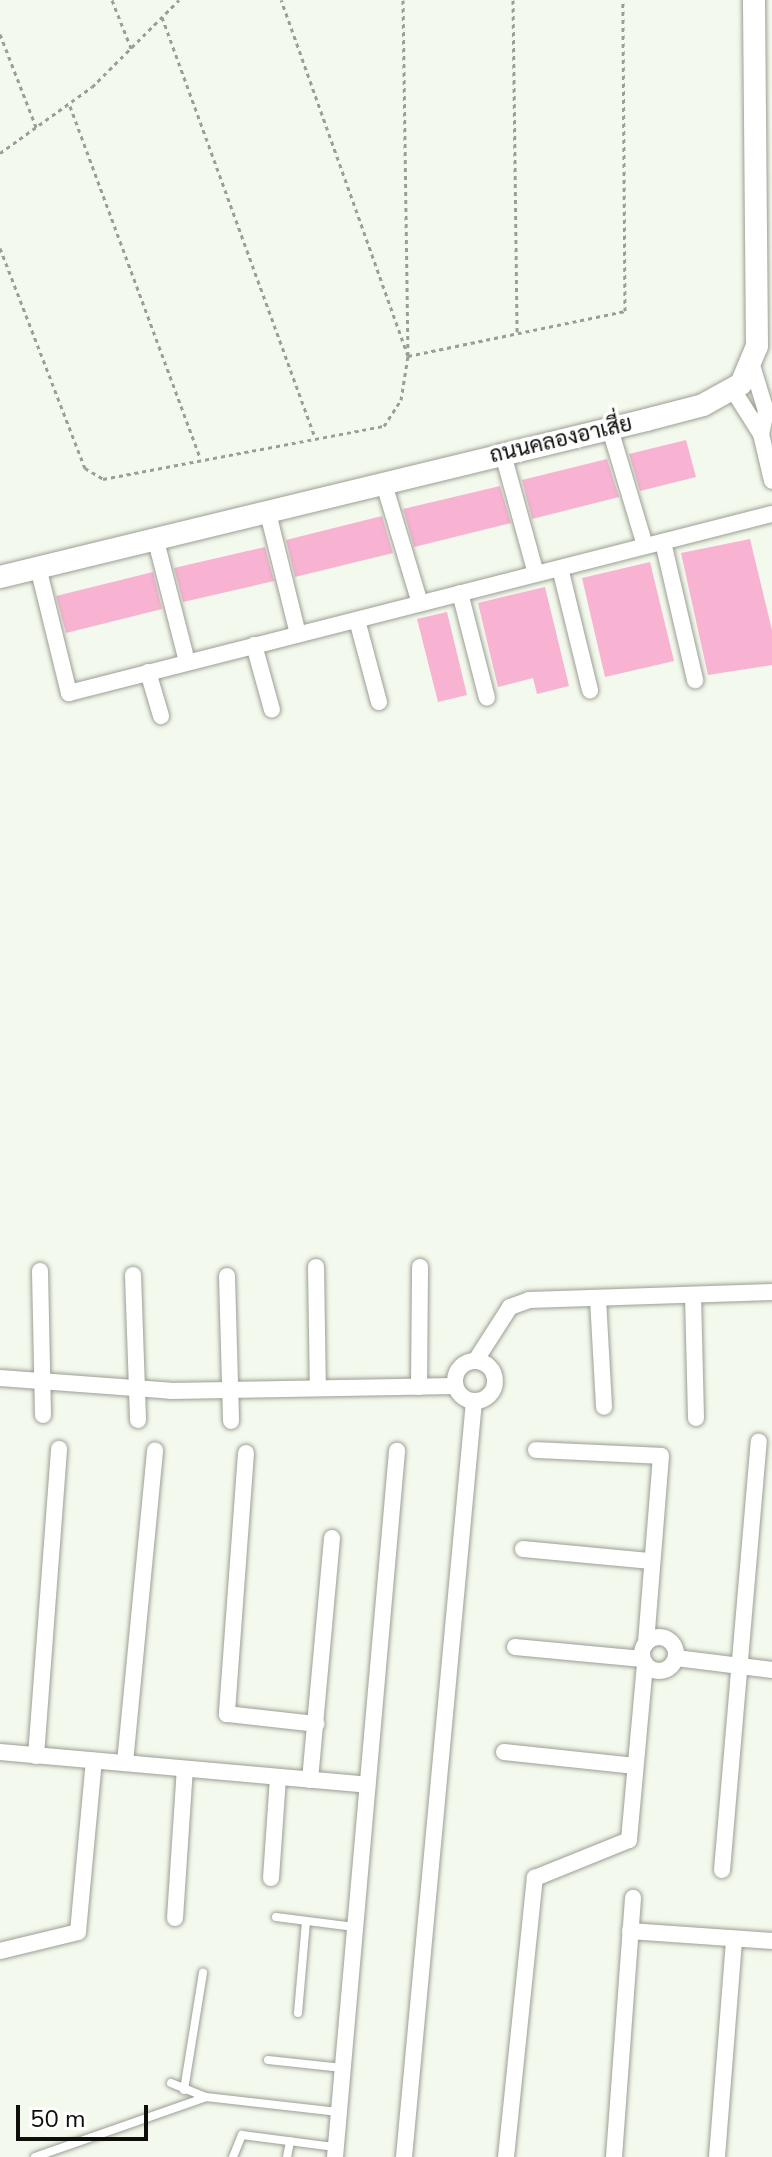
<!DOCTYPE html>
<html>
<head>
<meta charset="utf-8">
<style>
  body { margin:0 }
  #map { position:relative; width:772px; height:2157px; overflow:hidden; background:#f4f9ed; font-family:"Nunito Sans",Sarabun,sans-serif }
  div>[style] { position:absolute }
  [style*='--x'] { left:calc(var(--x)*1px); top:calc(var(--y)*1px); width:calc(var(--w)*1px); rotate:calc(var(--a)*1deg) }
  .building>* { inset:0; background:#f7b3d1 }
  .path>* { height:3px; margin-top:-1.5px; transform-origin:0; background:repeating-linear-gradient(90deg,#9b9e96 0 4px,transparent 0 8px) }
  .roads { filter:drop-shadow(0 0 2px #9a9f93) drop-shadow(0 0 2px #9a9f93) }
  .lane>* { height:8px; margin:-4px; padding:0 4px; transform-origin:4px; border-radius:4px; background:#fff }
  .street>* { height:16px; margin:-8px; padding:0 8px; transform-origin:8px; border-radius:8px; background:#fff }
  .street>.ring { margin:-8px; padding:0; box-sizing:content-box; background:none; border:16px solid #fff; border-radius:50% }
  .secondary>* { height:22px; margin:-11px; padding:0 11px; transform-origin:11px; border-radius:11px; background:#fff }
  span { translate:-50% -50%; white-space:nowrap; text-align:center; line-height:1.15; -webkit-text-stroke:7px #fff; paint-order:stroke }
  .street-label { font-size:22px; color:#0e0f0b }
  .scale { position:absolute; left:16px; top:2105px; width:132px; height:36px; box-sizing:border-box; border:4px solid #0e0f0b; border-top:0; padding-left:10px; font-size:24px; line-height:28px; white-space:nowrap; color:#0e0f0b; -webkit-text-stroke:6px #fff; paint-order:stroke }
</style>
</head>
<body>
<div id="map">
  <div class="building">
    <i style="clip-path:polygon(686px 440px,696px 477px,640px 491px,629px 454px)"></i>
    <i style="clip-path:polygon(607px 459px,619px 497px,532px 519px,522px 480px)"></i>
    <i style="clip-path:polygon(500px 486px,511px 523px,414px 547px,403px 509px)"></i>
    <i style="clip-path:polygon(382px 516px,393px 553px,295px 577px,286px 540px)"></i>
    <i style="clip-path:polygon(750px 539px,772px 630px,772px 665px,708px 675px,681px 553px)"></i>
    <i style="clip-path:polygon(265px 547px,274px 581px,183px 602px,174px 568px)"></i>
    <i style="clip-path:polygon(650px 562px,674px 661px,605px 677px,582px 578px)"></i>
    <i style="clip-path:polygon(153px 572px,162px 609px,66px 633px,56px 596px)"></i>
    <i style="clip-path:polygon(545px 587px,569px 686px,537px 694px,533px 678px,498px 687px,478px 603px)"></i>
    <i style="clip-path:polygon(447px 612px,467px 695px,438px 702px,417px 619px)"></i>
  </div>
  <div class="path">
    <i style="--x:112;--y:0;--w:52;--a:68.4"></i>
    <i style="--x:403;--y:0;--w:356;--a:89.2"></i>
    <i style="--x:408;--y:356;--w:222;--a:-11.7"></i>
    <i style="--x:625;--y:311;--w:311;--a:-90.4"></i>
    <i style="--x:513;--y:0;--w:332;--a:89.3"></i>
    <i style="--x:162;--y:17;--w:447;--a:70"></i>
    <i style="--x:0;--y:34;--w:100;--a:68.8"></i>
    <i style="--x:70;--y:106;--w:374;--a:69.7"></i>
    <i style="--x:0;--y:153;--w:113;--a:-35.7"></i>
    <i style="--x:92;--y:87;--w:123;--a:-45"></i>
    <i style="--x:0;--y:248;--w:236;--a:68.9"></i>
    <i style="--x:85;--y:468;--w:21;--a:31"></i>
    <i style="--x:103;--y:479;--w:286;--a:-10.7"></i>
    <i style="--x:384;--y:426;--w:31;--a:-57"></i>
    <i style="--x:401;--y:400;--w:45;--a:-81"></i>
    <i style="--x:408;--y:356;--w:378;--a:-109.6"></i>
  </div>
  <div class="roads">
    <div class="lane">
      <i style="--x:276;--y:1917;--w:79;--a:7.3"></i>
      <i style="--x:298;--y:2013;--w:92;--a:-85"></i>
      <i style="--x:268;--y:2060;--w:75;--a:6.1"></i>
      <i style="--x:171;--y:2083;--w:38;--a:22"></i>
      <i style="--x:206;--y:2097;--w:133;--a:6.5"></i>
      <i style="--x:184;--y:2090;--w:119;--a:-80.8"></i>
      <i style="--x:35;--y:2157;--w:181;--a:-19.3"></i>
      <i style="--x:233;--y:2157;--w:24;--a:-68"></i>
      <i style="--x:242;--y:2135;--w:94;--a:7.4"></i>
      <i style="--x:287;--y:2157;--w:16;--a:-79"></i>
    </div>
    <div class="street">
      <i style="--x:751;--y:362;--w:51;--a:73"></i>
      <i style="--x:766;--y:411;--w:24;--a:102"></i>
      <i style="--x:761;--y:434;--w:48;--a:76.8"></i>
      <i style="--x:733;--y:390;--w:52;--a:57.5"></i>
      <i style="--x:610;--y:429;--w:122;--a:73.3"></i>
      <i style="--x:503;--y:454;--w:124;--a:74.6"></i>
      <i style="--x:384;--y:484;--w:124;--a:73.2"></i>
      <i style="--x:268;--y:513;--w:125;--a:76.1"></i>
      <i style="--x:156;--y:541;--w:125;--a:75.6"></i>
      <i style="--x:663;--y:542;--w:142;--a:76.9"></i>
      <i style="--x:38;--y:567;--w:130;--a:76.2"></i>
      <i style="--x:69;--y:693;--w:725;--a:-14.29"></i>
      <i style="--x:560;--y:568;--w:126;--a:76.2"></i>
      <i style="--x:460;--y:593;--w:108;--a:75.6"></i>
      <i style="--x:357;--y:620;--w:85;--a:75"></i>
      <i style="--x:254;--y:645;--w:67;--a:74.5"></i>
      <i style="--x:148;--y:672;--w:46;--a:73.5"></i>
      <i style="--x:316;--y:1267;--w:121;--a:89.1"></i>
      <i style="--x:40;--y:1271;--w:144;--a:88.8"></i>
      <i style="--x:133;--y:1275;--w:145;--a:88"></i>
      <i style="--x:227;--y:1276;--w:145;--a:88.4"></i>
      <i style="--x:693;--y:1295;--w:123;--a:88.6"></i>
      <i style="--x:598;--y:1299;--w:108;--a:86.8"></i>
      <i style="--x:476;--y:1360;--w:63;--a:-57.3"></i>
      <i style="--x:510;--y:1307;--w:20;--a:-20"></i>
      <i style="--x:529;--y:1300;--w:243;--a:-1.9"></i>
      <i class="ring" style="left:455px;top:1361px;width:24px;height:24px"></i>
      <i style="--x:0;--y:1378;--w:171;--a:4.3"></i>
      <i style="--x:171;--y:1391;--w:284;--a:-1"></i>
      <i style="--x:419;--y:1387;--w:120;--a:-89.5"></i>
      <i style="--x:536;--y:1450;--w:125;--a:2.7"></i>
      <i style="--x:661;--y:1456;--w:188;--a:94.6"></i>
      <i style="--x:246;--y:1453;--w:262;--a:94.2"></i>
      <i style="--x:227;--y:1714;--w:90;--a:6.4"></i>
      <i style="--x:523;--y:1549;--w:129;--a:5.4"></i>
      <i class="ring" style="left:642px;top:1637px;width:18px;height:18px"></i>
      <i style="--x:515;--y:1647;--w:128;--a:5.4"></i>
      <i style="--x:676;--y:1658;--w:97;--a:7.1"></i>
      <i style="--x:0;--y:1752;--w:369;--a:5.1"></i>
      <i style="--x:504;--y:1752;--w:132;--a:6.1"></i>
      <i style="--x:36;--y:1756;--w:308;--a:-85.7"></i>
      <i style="--x:125;--y:1763;--w:314;--a:-84.5"></i>
      <i style="--x:310;--y:1780;--w:243;--a:-84.8"></i>
      <i style="--x:722;--y:1870;--w:430;--a:-85.1"></i>
      <i style="--x:271;--y:1878;--w:101;--a:-86"></i>
      <i style="--x:175;--y:1918;--w:149;--a:-86.2"></i>
      <i style="--x:630;--y:1931;--w:142;--a:4"></i>
      <i style="--x:0;--y:1951;--w:80;--a:-13.7"></i>
      <i style="--x:78;--y:1932;--w:172;--a:-84.7"></i>
      <i style="--x:335;--y:2157;--w:709;--a:-84.98"></i>
      <i style="--x:404;--y:2157;--w:759;--a:-84.71"></i>
      <i style="--x:506;--y:2157;--w:281;--a:-84.1"></i>
      <i style="--x:535;--y:1878;--w:101;--a:-22"></i>
      <i style="--x:629;--y:1840;--w:177;--a:-84.8"></i>
      <i style="--x:614;--y:2157;--w:260;--a:-85.8"></i>
      <i style="--x:717;--y:2157;--w:219;--a:-85.5"></i>
    </div>
    <div class="secondary">
      <i style="--x:0;--y:577;--w:665;--a:-13.66"></i>
      <i style="--x:646;--y:420;--w:59;--a:-14.7"></i>
      <i style="--x:703;--y:405;--w:43;--a:-28.9"></i>
      <i style="--x:741;--y:384;--w:41;--a:-67.2"></i>
      <i style="--x:757;--y:346;--w:346;--a:-90.5"></i>
    </div>
  </div>
  <div class="street-label">
    <span style="left:561px;top:440px;rotate:-13deg">ถนนคลองอาเสี่ย</span>
  </div>
  <div class="scale">50 m</div>
</div>
</body>
</html>
